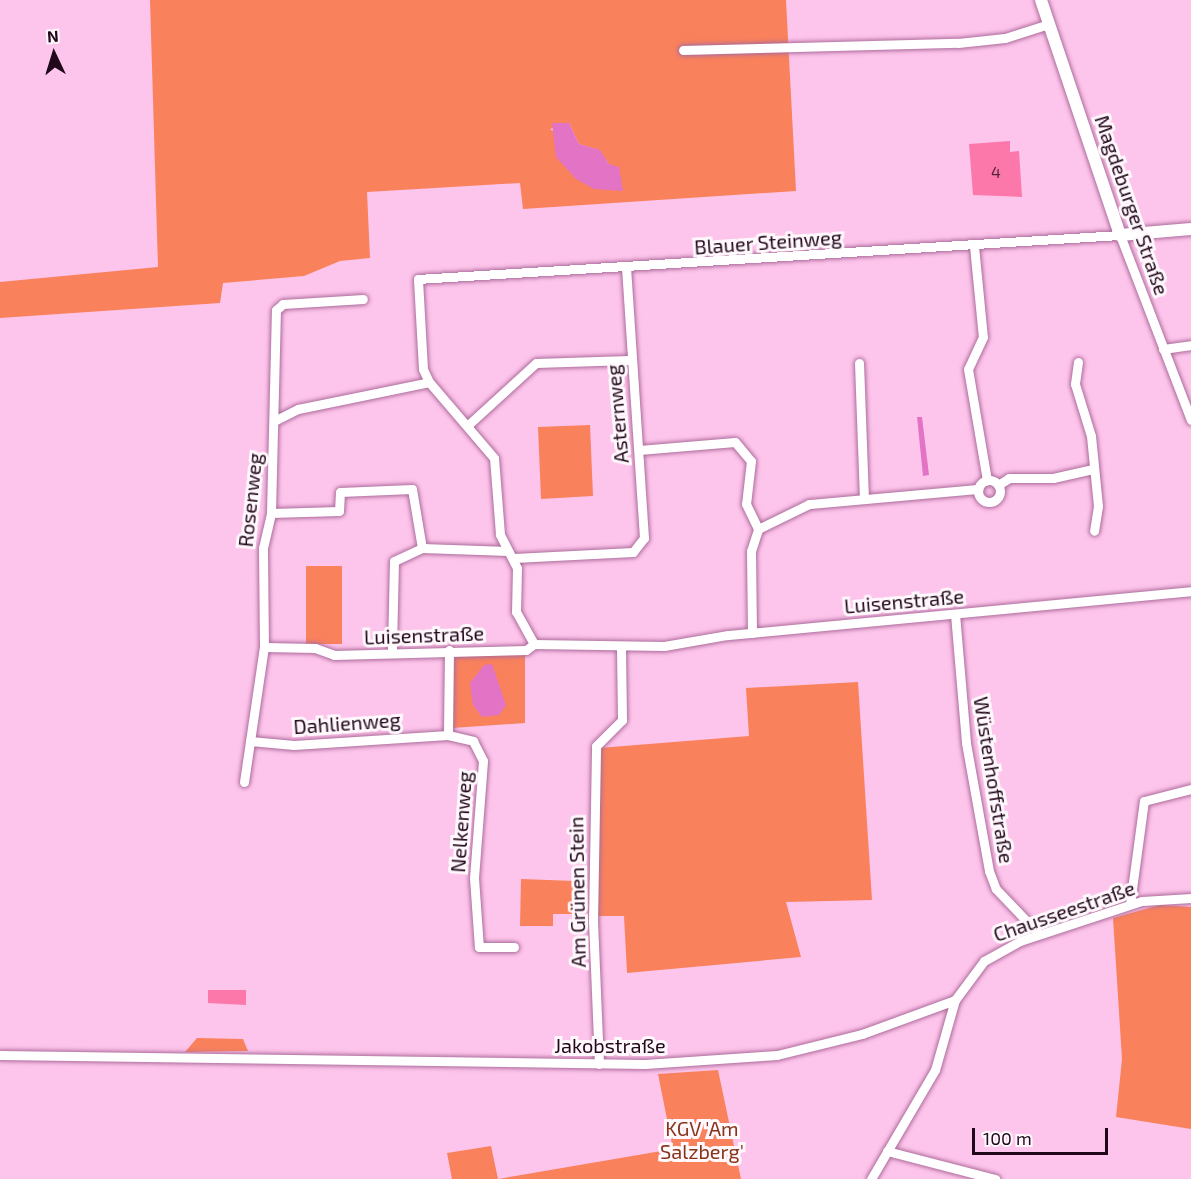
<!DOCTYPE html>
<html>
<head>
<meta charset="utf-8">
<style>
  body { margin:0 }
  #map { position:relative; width:1191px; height:1179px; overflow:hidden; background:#fec5ec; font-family:"Exo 2",sans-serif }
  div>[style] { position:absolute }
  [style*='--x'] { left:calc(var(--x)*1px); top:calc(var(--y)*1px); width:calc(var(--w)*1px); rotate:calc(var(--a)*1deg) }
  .green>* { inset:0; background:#f9815c }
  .water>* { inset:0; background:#e273c5 }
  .building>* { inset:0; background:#fc78aa }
  .roads { filter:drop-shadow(0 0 2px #ad6c9b) drop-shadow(0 0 2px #ad6c9b) }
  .minor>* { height:9px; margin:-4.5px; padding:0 4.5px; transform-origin:4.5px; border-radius:4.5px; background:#fff }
  .minor>.ring { margin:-4.5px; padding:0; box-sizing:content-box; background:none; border:9px solid #fff; border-radius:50% }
  .major>* { height:12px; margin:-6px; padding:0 6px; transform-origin:6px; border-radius:6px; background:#fff }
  span { translate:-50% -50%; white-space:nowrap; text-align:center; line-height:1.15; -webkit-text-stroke:6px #fff8fc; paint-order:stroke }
  .number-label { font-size:16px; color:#58243f }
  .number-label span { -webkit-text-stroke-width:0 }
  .street-label { font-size:20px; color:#21081b }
  .park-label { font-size:20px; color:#86341a }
  .north { position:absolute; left:24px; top:24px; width:60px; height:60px; -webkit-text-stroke:4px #fff8fc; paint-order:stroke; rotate:356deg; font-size:16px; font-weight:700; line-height:24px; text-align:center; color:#21081b }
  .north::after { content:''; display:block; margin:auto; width:21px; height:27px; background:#21081b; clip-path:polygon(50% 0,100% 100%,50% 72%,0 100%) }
  .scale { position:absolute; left:972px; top:1128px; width:136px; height:27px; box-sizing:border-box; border:3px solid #21081b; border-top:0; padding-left:8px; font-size:18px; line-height:21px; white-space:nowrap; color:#21081b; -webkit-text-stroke:4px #fff8fc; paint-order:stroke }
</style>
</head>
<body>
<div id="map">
  <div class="green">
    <i style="clip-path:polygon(evenodd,150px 0,786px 0,796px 191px,523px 209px,520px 183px,367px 192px,370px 258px,340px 261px,304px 276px,223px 283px,220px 303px,0 318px,0 282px,158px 267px,150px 0,569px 123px,579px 144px,599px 150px,609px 164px,550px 129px,569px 123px)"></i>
    <i style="clip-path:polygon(590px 425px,593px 496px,541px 499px,538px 427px)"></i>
    <i style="clip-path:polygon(306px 566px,342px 566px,342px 644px,306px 644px)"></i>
    <i style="clip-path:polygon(452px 653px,525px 654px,525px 723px,452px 728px)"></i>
    <i style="clip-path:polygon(858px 682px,872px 900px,786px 902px,801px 957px,627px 973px,624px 916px,596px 916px,599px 748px,749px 736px,746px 688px)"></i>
    <i style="clip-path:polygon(521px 879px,575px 881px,576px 914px,553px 914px,553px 926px,520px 926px)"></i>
    <i style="clip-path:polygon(1160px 905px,1191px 907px,1191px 1129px,1116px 1117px,1122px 1059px,1113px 918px)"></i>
    <i style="clip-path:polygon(197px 1038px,243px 1039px,248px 1051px,185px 1052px)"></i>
    <i style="clip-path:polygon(718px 1070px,741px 1179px,452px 1179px,447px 1153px,491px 1146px,498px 1179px,673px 1149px,658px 1074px)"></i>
  </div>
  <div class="water">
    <i style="clip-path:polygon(552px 123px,569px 123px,579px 144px,600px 150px,609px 164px,619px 167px,623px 191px,594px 189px,576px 179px,556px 157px)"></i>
    <i style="clip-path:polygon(917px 417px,922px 417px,929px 475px,923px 476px)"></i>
    <i style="clip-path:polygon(492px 664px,506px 705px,499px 715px,482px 717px,473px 705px,470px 683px,484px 665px)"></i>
  </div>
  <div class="building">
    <i style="clip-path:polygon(1010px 141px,1010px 152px,1019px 151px,1022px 197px,973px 195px,969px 144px)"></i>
    <i style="clip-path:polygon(208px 990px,246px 990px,246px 1005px,208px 1003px)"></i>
  </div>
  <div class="roads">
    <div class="minor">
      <i style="--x:683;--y:50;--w:275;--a:-1.5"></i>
      <i style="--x:958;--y:43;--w:47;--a:-6.1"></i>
      <i style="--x:1005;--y:38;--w:46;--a:-17.7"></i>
      <i style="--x:974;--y:246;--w:91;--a:84.4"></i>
      <i style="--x:983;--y:337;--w:35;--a:115"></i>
      <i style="--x:968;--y:369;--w:113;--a:80.3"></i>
      <i style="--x:1163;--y:349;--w:28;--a:-8"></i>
      <i style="--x:1078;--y:362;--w:22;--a:98"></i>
      <i style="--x:1075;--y:384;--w:54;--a:72.9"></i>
      <i style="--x:1091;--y:436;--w:70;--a:84.3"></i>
      <i style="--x:1098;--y:506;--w:25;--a:99"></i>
      <i style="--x:859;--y:363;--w:135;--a:87.9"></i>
      <i style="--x:276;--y:420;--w:25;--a:-27"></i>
      <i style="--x:298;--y:409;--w:134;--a:-11.6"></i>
      <i style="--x:468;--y:425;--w:92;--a:-42.4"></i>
      <i style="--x:536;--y:363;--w:93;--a:-1.8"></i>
      <i style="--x:639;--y:450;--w:96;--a:-4.8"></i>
      <i style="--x:735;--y:442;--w:25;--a:50"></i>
      <i style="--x:751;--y:461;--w:43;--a:96.6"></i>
      <i style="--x:746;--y:504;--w:28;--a:64"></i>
      <i class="ring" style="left:978px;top:480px;width:13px;height:13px"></i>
      <i style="--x:998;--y:485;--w:13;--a:-32"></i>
      <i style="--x:1009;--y:478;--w:44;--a:0"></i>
      <i style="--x:1053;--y:478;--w:41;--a:-12.7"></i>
      <i style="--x:271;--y:513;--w:68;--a:-1.7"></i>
      <i style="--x:339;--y:511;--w:19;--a:-87"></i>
      <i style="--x:340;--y:492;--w:72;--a:-2.4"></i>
      <i style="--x:412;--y:489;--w:60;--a:80.4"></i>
      <i style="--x:422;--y:548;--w:31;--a:155"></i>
      <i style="--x:394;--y:561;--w:89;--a:91.3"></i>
      <i style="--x:422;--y:548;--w:86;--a:2"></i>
      <i style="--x:514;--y:558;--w:119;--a:-2.9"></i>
      <i style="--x:633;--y:552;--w:18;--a:-52"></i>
      <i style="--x:644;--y:538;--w:271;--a:-93.8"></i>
      <i style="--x:955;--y:614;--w:129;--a:85.1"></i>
      <i style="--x:966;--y:743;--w:130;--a:79.8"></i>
      <i style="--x:989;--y:871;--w:19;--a:69"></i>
      <i style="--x:996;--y:889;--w:62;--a:46.3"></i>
      <i style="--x:752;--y:633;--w:82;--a:-90.7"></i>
      <i style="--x:751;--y:551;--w:23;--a:-72"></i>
      <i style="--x:758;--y:529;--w:57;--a:-26.1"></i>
      <i style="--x:809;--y:504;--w:170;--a:-5.1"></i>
      <i style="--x:534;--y:644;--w:37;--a:-119"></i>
      <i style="--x:516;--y:612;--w:44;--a:-88.7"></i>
      <i style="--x:517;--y:568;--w:38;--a:-117"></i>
      <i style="--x:500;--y:534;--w:76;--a:-94.5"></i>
      <i style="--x:494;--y:458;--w:100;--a:-130.5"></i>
      <i style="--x:429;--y:382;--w:14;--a:-115"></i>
      <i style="--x:423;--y:369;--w:90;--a:-93.2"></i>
      <i style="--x:418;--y:279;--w:703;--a:-3.59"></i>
      <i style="--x:1120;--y:235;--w:198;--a:69"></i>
      <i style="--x:264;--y:647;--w:51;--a:1.1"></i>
      <i style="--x:315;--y:648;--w:20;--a:20"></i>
      <i style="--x:334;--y:655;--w:192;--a:-1.5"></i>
      <i style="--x:526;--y:650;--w:10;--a:-37"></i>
      <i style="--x:534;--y:644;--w:130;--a:0.9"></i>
      <i style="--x:664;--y:646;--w:65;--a:-9.8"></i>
      <i style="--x:728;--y:635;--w:465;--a:-5.4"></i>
      <i style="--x:449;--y:650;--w:85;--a:90.7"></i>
      <i style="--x:448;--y:735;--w:26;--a:13"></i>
      <i style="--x:473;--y:741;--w:22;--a:63"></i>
      <i style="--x:483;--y:761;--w:117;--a:94.4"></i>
      <i style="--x:474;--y:878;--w:69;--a:85.9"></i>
      <i style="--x:479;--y:947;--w:35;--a:0"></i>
      <i style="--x:250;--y:741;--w:44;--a:5.2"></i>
      <i style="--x:294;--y:745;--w:154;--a:-3.7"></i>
      <i style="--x:244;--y:782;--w:136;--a:-81.6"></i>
      <i style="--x:264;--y:647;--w:99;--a:-90.6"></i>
      <i style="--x:263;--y:548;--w:36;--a:-77"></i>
      <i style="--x:271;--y:513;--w:203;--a:-88.6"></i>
      <i style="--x:276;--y:310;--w:9;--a:-41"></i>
      <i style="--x:283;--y:304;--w:80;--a:-3.6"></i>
      <i style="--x:1130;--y:904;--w:104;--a:-82.3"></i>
      <i style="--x:1144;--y:801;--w:49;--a:-14.3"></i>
      <i style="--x:0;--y:1055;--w:645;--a:0.8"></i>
      <i style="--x:645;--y:1064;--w:132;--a:-3.9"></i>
      <i style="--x:777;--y:1055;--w:88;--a:-13.9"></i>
      <i style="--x:862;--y:1034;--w:99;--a:-20.1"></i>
      <i style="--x:955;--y:1000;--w:49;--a:-53.4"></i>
      <i style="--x:984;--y:961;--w:41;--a:-29.1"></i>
      <i style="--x:1020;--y:941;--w:128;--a:-18.2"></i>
      <i style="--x:1142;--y:901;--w:49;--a:-3.5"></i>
      <i style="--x:599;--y:1064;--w:142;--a:-92.4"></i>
      <i style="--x:593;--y:922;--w:176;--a:-89"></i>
      <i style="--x:596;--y:746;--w:37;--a:-45"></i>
      <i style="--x:622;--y:720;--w:74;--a:-90.8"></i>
      <i style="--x:887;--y:1151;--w:112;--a:14.5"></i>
      <i style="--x:871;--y:1179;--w:126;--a:-59.6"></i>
      <i style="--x:935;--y:1070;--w:73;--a:-74.1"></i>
    </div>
    <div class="major">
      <i style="--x:1041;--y:0;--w:248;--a:71.4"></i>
      <i style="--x:1120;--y:235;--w:71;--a:-4.8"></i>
    </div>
  </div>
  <div class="number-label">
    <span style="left:996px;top:172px">4</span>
  </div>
  <div class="street-label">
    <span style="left:1132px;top:205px;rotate:71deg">Magdeburger Straße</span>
    <span style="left:768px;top:242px;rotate:-4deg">Blauer Steinweg</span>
    <span style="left:617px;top:414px;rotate:-95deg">Asternweg</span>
    <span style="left:250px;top:500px;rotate:-84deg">Rosenweg</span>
    <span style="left:904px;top:601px;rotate:-5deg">Luisenstraße</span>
    <span style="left:424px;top:635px;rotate:-2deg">Luisenstraße</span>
    <span style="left:347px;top:723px;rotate:-4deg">Dahlienweg</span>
    <span style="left:994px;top:780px;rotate:81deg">Wüstenhoffstraße</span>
    <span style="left:461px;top:822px;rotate:-86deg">Nelkenweg</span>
    <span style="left:577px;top:892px;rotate:-91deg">Am Grünen Stein</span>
    <span style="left:1064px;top:911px;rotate:-19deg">Chausseestraße</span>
    <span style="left:610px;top:1045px">Jakobstraße</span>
  </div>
  <div class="park-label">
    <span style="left:702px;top:1140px">KGV 'Am<br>Salzberg'</span>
  </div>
  <div class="north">N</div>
  <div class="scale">100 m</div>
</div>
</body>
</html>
